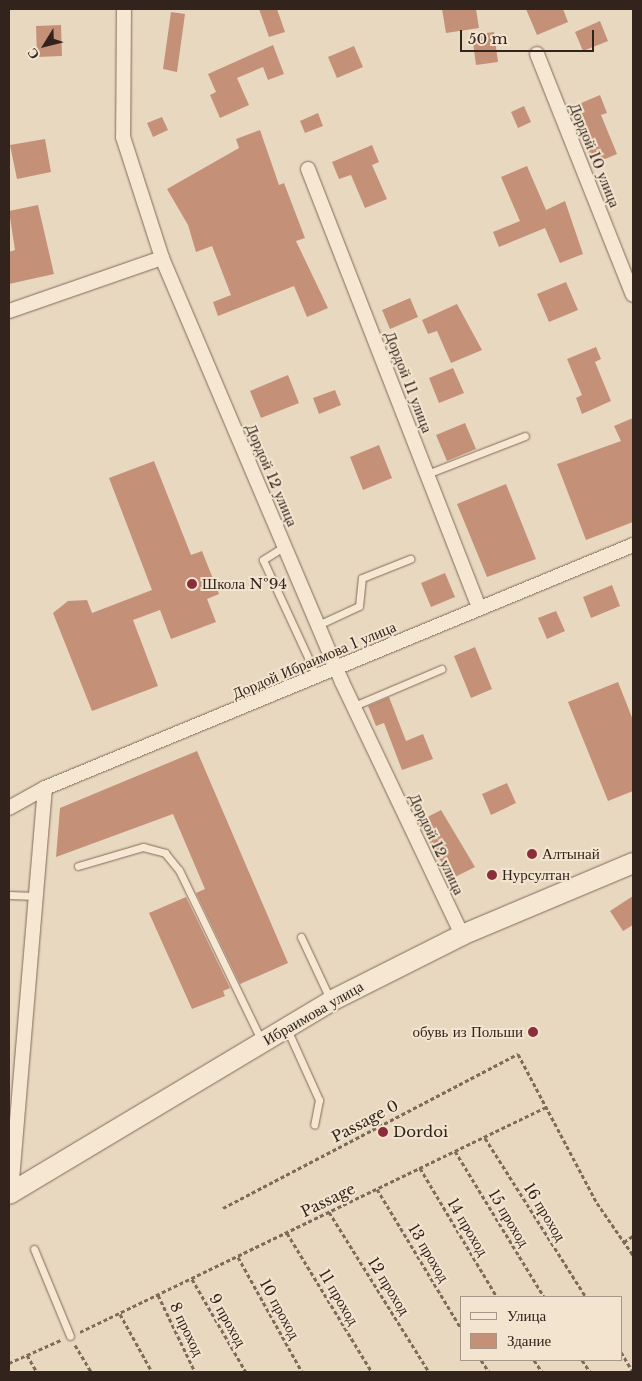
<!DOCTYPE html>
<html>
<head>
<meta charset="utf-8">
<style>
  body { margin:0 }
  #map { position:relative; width:642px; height:1381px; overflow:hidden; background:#e9d8c0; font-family:"Libre Baskerville",serif }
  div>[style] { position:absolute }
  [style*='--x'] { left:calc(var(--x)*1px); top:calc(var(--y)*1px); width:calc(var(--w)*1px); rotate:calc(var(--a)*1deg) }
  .building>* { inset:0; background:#c59078 }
  .path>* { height:3px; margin-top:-1.5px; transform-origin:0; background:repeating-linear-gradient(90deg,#816a59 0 4px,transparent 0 6.5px) }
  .roads { filter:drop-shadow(0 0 1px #816a59) drop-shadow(0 0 1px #816a59) }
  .lane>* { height:7px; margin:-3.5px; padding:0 3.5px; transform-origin:3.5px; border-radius:3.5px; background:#f5e7d2 }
  .street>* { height:14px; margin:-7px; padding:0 7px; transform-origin:7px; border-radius:7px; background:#f5e7d2 }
  .secondary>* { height:20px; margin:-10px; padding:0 10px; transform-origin:10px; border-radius:10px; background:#f5e7d2 }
  .dots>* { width:14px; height:14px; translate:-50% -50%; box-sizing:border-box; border:2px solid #f2e4ce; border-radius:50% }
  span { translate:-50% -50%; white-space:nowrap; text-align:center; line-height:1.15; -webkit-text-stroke:4px #f2e4ce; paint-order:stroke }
  .street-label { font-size:15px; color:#32241d }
  .poi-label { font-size:15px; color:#32241d }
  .left { translate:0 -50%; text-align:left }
  .right { translate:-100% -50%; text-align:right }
  .frame { position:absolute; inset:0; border:10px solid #32241d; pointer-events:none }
  .legend { position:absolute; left:460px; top:1296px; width:162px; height:65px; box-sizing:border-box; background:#f2e4ce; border:1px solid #a59787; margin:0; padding:6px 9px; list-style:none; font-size:15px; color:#32241d }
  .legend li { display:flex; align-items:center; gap:10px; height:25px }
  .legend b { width:25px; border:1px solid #a59787 }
  .north { position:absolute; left:20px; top:20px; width:50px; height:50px; -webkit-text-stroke:4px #f2e4ce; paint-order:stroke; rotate:234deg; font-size:14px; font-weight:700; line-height:20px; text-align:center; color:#32241d }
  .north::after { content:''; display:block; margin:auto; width:18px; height:22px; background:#32241d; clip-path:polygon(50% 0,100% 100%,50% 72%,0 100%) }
  .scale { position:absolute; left:460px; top:30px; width:134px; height:22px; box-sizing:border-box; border:2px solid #32241d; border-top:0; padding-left:6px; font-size:15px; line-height:18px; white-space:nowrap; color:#32241d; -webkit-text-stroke:4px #f2e4ce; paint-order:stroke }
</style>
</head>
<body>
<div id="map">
  <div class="building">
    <i style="clip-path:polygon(259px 9px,277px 9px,285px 32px,269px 37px)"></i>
    <i style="clip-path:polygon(442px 9px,476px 9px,479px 28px,446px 33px)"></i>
    <i style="clip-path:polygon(526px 9px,563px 9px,568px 22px,537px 35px)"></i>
    <i style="clip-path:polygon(171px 12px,185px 14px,177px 72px,163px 69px)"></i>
    <i style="clip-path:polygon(600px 21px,608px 41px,583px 51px,575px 32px)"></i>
    <i style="clip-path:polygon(61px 25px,62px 56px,37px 57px,36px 26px)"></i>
    <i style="clip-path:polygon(494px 32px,498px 62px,476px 65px,472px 35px)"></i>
    <i style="clip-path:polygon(273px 45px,284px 74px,268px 80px,263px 67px,237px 78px,249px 105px,220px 118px,210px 95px,216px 92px,208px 74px)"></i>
    <i style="clip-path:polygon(354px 46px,363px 67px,337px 78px,328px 57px)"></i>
    <i style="clip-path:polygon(600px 95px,607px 113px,601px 115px,617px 154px,593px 164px,572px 107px)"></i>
    <i style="clip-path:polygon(524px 106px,531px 122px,518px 128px,511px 112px)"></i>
    <i style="clip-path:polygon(318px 113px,323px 126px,305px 133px,300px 121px)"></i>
    <i style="clip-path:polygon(162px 117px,168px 130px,153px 137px,147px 123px)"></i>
    <i style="clip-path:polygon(260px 130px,279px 185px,284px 183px,305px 238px,296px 241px,328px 308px,307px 317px,294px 286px,218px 316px,213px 302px,231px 295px,212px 246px,196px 252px,188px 225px,167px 189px,239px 148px,236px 139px)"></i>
    <i style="clip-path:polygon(45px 139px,51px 172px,17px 179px,10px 145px)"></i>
    <i style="clip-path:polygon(372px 145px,379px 162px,372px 165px,387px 199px,365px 208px,351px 175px,339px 179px,332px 162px)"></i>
    <i style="clip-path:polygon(527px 166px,546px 210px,565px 201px,583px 254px,560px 263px,545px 228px,499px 247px,493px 232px,520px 221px,501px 177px)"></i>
    <i style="clip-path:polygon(38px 205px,54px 274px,9px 284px,9px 252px,15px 250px,9px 211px)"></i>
    <i style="clip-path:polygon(566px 282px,578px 310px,549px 322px,537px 294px)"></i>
    <i style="clip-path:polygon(410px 298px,418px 317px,390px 329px,382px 310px)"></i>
    <i style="clip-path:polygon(457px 304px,482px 350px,451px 363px,437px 331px,428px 334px,422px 320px)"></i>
    <i style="clip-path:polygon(596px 347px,601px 359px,595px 362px,611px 401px,582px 414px,576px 398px,582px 395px,567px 359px)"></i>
    <i style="clip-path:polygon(453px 368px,464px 393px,439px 403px,429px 378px)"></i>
    <i style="clip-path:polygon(288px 375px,299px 403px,261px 418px,250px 391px)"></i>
    <i style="clip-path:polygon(335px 390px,341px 405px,319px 414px,313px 398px)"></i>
    <i style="clip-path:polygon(633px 418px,633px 522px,586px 540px,557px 464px,621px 441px,614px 426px)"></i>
    <i style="clip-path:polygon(465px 423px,476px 449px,447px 461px,436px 435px)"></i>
    <i style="clip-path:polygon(379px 445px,392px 478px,363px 490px,350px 457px)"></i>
    <i style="clip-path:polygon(154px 461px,191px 555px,202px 551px,219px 594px,207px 599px,216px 622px,171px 639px,160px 610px,133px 620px,158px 686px,92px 711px,53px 613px,68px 601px,87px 600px,92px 613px,152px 590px,109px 478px)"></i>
    <i style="clip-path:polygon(506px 484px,536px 559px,487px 577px,457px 504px)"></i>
    <i style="clip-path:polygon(445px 573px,455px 597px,431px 607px,421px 583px)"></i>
    <i style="clip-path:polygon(612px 585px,620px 606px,591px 618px,583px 597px)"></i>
    <i style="clip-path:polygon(556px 611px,565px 631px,547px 639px,538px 618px)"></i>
    <i style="clip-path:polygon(475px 647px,492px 689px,471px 698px,454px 656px)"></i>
    <i style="clip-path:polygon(618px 682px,633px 720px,633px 791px,608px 801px,568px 702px)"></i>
    <i style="clip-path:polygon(389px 697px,406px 741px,423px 734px,433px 759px,402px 770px,384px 723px,376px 726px,368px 706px)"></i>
    <i style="clip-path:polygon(197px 751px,288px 963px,240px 984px,196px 893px,205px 889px,173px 814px,56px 857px,60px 808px)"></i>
    <i style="clip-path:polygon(507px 783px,516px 803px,491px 815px,482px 794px)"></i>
    <i style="clip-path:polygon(441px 810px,475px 867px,451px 879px,418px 822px)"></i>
    <i style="clip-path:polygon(633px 896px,633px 925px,623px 931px,610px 911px)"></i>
    <i style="clip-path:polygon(186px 897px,230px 988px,223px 991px,225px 996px,192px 1009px,149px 913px)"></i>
  </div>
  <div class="path">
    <i style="--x:485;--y:1138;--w:188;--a:57.6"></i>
    <i style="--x:455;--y:1151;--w:171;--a:58.6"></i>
    <i style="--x:420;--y:1168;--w:150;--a:59.2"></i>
    <i style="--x:377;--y:1189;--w:162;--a:58.9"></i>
    <i style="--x:223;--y:1208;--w:333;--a:-27.6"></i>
    <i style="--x:518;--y:1054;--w:169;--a:62.1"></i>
    <i style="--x:597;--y:1203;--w:63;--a:55.3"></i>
    <i style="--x:329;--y:1212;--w:189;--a:58"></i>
    <i style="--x:287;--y:1233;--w:163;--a:58.6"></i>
    <i style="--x:624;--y:1242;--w:11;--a:-34"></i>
    <i style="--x:238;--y:1257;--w:132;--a:60.9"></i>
    <i style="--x:192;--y:1279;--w:108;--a:59.9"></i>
    <i style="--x:158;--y:1295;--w:85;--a:64.3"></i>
    <i style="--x:120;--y:1314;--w:66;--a:61.1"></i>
    <i style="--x:80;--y:1332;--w:517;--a:-25.77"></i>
    <i style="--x:75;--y:1345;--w:31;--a:59"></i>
    <i style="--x:621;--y:1352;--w:23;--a:59"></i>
    <i style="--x:27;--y:1355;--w:20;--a:60"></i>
    <i style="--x:481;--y:1360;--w:14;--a:56"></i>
    <i style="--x:534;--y:1360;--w:14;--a:56"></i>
    <i style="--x:582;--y:1360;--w:14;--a:56"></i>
    <i style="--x:9;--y:1363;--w:57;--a:-23.9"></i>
  </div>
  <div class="roads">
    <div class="lane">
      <i style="--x:427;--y:474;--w:105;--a:-21.2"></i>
      <i style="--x:285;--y:546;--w:26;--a:148"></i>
      <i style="--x:263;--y:560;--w:129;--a:65.2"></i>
      <i style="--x:318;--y:625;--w:45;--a:-24.9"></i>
      <i style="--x:359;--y:606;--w:28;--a:-84"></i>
      <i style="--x:362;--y:578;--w:52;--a:-21.6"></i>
      <i style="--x:354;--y:706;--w:95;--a:-23"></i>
      <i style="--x:78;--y:866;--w:68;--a:-16.3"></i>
      <i style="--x:143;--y:847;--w:23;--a:15"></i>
      <i style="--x:165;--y:853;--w:22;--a:51"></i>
      <i style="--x:179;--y:870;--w:191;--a:64.2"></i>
      <i style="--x:9;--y:895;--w:27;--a:2"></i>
      <i style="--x:301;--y:937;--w:71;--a:64.9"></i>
      <i style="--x:287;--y:1029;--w:78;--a:65.7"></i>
      <i style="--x:319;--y:1100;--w:25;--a:101"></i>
      <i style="--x:34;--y:1249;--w:94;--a:67.5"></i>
    </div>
    <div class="street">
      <i style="--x:124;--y:9;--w:128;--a:90.4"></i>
      <i style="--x:123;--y:137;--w:127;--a:72.1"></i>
      <i style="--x:162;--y:258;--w:461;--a:67"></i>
      <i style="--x:342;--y:682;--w:280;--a:64.6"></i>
      <i style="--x:537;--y:54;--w:259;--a:68.3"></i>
      <i style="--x:308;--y:169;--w:471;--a:68.7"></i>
      <i style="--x:9;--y:311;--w:162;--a:-19.1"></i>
      <i style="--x:9;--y:808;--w:41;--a:-29.1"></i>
      <i style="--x:45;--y:788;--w:636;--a:-22.45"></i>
      <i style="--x:11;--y:1192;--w:405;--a:-85.2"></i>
    </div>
    <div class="secondary">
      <i style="--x:9;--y:1194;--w:375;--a:-30.9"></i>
      <i style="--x:331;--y:1001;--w:147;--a:-26.7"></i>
      <i style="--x:462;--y:935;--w:186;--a:-22.8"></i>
    </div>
  </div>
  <div class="dots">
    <i style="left:192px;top:584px;background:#8b2e39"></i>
    <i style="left:532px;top:854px;background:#8b2e39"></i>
    <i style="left:492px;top:875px;background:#8b2e39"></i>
    <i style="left:533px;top:1032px;background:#8b2e39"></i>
    <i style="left:383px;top:1132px;background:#8b2e39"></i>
  </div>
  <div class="street-label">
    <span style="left:595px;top:155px;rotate:68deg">Дордой 10 улица</span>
    <span style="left:409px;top:382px;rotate:69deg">Дордой 11 улица</span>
    <span style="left:272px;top:475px;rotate:67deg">Дордой 12 улица</span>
    <span style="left:314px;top:660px;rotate:-23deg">Дордой Ибраимова 1 улица</span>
    <span style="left:437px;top:844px;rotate:65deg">Дордой 12 улица</span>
    <span style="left:313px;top:1013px;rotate:-30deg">Ибраимова улица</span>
    <span style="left:365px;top:1121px;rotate:-28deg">Passage 0</span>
    <span style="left:328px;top:1200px;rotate:-26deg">Passage</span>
    <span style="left:545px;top:1212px;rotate:58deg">16 проход</span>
    <span style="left:509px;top:1218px;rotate:59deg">15 проход</span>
    <span style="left:468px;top:1227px;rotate:59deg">14 проход</span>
    <span style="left:429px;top:1253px;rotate:59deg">13 проход</span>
    <span style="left:389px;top:1286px;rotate:58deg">12 проход</span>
    <span style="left:339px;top:1297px;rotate:59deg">11 проход</span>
    <span style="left:280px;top:1309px;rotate:61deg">10 проход</span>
    <span style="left:228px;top:1320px;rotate:60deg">9 проход</span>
    <span style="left:187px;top:1329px;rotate:64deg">8 проход</span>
  </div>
  <div class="poi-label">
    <span class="left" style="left:202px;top:584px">Школа №94</span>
    <span class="left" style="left:542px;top:854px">Алтынай</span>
    <span class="left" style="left:502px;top:875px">Нурсултан</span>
    <span class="right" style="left:523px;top:1032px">обувь из Польши</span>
    <span class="left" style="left:393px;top:1132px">Dordoi</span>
  </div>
  <div class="frame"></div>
  <ul class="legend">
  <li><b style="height:6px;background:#f5e7d2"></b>Улица</li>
  <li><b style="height:14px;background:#c59078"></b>Здание</li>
  </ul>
  <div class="north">С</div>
  <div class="scale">50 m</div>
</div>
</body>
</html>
